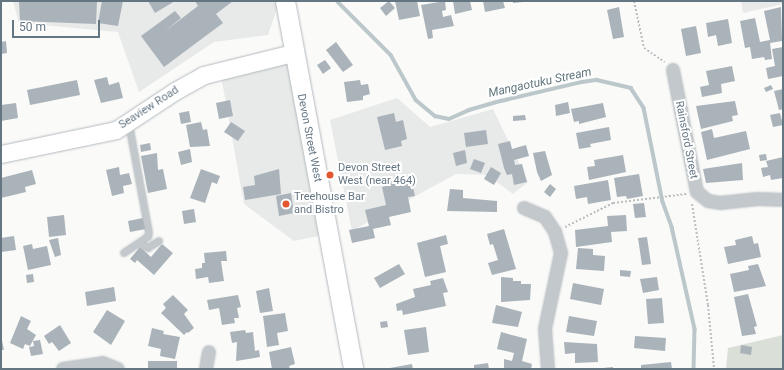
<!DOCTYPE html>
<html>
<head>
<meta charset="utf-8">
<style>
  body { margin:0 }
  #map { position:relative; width:784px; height:370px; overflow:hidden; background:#fafaf8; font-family:Roboto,sans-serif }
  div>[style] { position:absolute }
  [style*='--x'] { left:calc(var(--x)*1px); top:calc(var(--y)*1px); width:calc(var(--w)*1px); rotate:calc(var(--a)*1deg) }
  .built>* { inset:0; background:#e8e9e9 }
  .green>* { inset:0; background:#dadfd7 }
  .stream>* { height:3.5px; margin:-1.75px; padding:0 1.75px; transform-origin:1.75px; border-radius:1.75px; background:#bbc7cb }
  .building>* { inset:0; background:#aab3b9 }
  .path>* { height:2px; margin-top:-1px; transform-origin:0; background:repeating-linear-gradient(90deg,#bbbfc2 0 2px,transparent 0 4px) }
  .roads { filter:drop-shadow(0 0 1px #b3babf) drop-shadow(0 0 1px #b3babf) }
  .lane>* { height:6px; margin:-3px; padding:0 3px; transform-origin:3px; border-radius:3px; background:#c3c8cc }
  .street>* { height:12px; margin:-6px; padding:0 6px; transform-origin:6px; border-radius:6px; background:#c3c8cc }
  .secondary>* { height:17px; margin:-8.5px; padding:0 8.5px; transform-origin:8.5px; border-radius:8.5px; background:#fff }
  .primary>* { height:19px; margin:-9.5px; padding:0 9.5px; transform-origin:9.5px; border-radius:9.5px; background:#fff }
  .dots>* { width:11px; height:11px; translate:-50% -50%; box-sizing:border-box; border:2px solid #fff; border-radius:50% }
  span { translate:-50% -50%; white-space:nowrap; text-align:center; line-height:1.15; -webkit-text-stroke:4px #fff; paint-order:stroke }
  .street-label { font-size:11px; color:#657683 }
  .poi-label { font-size:11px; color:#657683 }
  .left { translate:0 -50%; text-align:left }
  .water-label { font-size:12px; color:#60757c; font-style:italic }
  .frame { position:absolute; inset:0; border:2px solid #657683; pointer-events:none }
  .scale { position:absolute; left:12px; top:20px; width:88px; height:18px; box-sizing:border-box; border:2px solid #657683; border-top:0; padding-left:5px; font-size:12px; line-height:14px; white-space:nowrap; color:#657683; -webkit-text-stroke:3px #fff; paint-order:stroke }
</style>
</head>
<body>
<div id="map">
  <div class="built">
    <i style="clip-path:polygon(13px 1px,279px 1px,279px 3px,268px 35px,214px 42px,139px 92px,118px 32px,19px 23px)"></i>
    <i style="clip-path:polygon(741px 1px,783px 1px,783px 4px,743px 13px)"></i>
    <i style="clip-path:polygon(291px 60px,323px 235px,294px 241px,244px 204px,220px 70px)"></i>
    <i style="clip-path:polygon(397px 98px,430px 127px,493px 109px,528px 182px,513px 194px,487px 175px,456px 174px,352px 231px,330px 120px)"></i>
  </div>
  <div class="green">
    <i style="clip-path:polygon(783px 335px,783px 369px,726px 369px,728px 348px)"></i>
  </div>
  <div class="stream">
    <i style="--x:338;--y:2;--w:75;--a:45"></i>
    <i style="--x:391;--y:55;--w:51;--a:60.9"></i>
    <i style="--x:416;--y:100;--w:25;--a:40"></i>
    <i style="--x:435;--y:116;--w:14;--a:12"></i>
    <i style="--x:449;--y:119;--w:22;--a:-24"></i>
    <i style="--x:469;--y:110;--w:33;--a:-16"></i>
    <i style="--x:501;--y:101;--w:83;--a:-13.2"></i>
    <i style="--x:582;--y:82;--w:15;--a:-8"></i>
    <i style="--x:597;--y:80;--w:35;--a:13"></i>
    <i style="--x:631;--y:88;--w:24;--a:57"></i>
    <i style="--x:644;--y:108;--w:96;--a:78.6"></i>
    <i style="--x:663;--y:202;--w:27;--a:70"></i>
    <i style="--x:672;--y:227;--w:105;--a:77.3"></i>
    <i style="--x:695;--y:329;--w:40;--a:91.4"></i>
  </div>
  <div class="building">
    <i style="clip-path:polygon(19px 1px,97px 1px,96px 24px,20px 21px)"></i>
    <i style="clip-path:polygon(102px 1px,123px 1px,118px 26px,98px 23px)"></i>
    <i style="clip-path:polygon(148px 1px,175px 1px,155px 13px)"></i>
    <i style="clip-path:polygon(195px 1px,233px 1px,216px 14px,223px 23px,164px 67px,141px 36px,175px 11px,181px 18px,164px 32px,198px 6px)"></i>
    <i style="clip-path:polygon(389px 1px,395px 8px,386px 16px,380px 8px)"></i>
    <i style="clip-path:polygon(395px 1px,417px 1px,420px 16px,399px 20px)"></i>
    <i style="clip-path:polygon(445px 1px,446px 10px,442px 11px,443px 17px,451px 15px,454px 26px,432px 30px,433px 38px,428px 39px,421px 5px)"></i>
    <i style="clip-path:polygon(453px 1px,470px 1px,472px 10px,455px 14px)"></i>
    <i style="clip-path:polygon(483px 1px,503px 1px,505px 8px,485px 12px)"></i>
    <i style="clip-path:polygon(513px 1px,523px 1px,523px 2px,513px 3px)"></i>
    <i style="clip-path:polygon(619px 7px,624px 37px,613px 39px,607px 10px)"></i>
    <i style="clip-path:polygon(781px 7px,782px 41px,770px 43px,772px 59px,765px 60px,764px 57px,752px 59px,750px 47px,745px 48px,740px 21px,755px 18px,760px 42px,770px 40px,764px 11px)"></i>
    <i style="clip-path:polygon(728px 19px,732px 43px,718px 46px,716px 35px,708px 37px,706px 23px)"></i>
    <i style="clip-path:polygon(696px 26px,701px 53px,686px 56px,681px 29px)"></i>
    <i style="clip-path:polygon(6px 41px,7px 53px,1px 54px,1px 42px)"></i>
    <i style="clip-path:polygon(336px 42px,353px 65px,343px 72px,326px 50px)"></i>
    <i style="clip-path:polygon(783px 47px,783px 76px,768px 79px,766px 68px,775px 66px,772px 49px)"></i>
    <i style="clip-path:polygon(325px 60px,331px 68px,323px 74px,317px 65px)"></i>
    <i style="clip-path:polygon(732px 66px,735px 81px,721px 84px,722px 93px,702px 97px,700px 87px,709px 85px,706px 71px)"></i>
    <i style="clip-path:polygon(107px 77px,109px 85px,119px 82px,123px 98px,101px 103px,94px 80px)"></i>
    <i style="clip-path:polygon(77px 80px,80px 95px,30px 105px,27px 90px)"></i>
    <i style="clip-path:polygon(360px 80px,361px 85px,368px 84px,370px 94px,363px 96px,363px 100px,347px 102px,344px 82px)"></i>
    <i style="clip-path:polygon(771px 85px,773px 89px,766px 92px,764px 88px)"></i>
    <i style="clip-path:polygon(783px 89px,783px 109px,779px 110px,774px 91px)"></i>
    <i style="clip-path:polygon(230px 100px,233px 116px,219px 119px,216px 103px)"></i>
    <i style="clip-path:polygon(735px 101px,738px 115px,732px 116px,733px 121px,701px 129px,696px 106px)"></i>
    <i style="clip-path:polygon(568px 102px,570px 113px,556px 116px,555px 105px)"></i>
    <i style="clip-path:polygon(16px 103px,18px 118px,1px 121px,1px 105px)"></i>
    <i style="clip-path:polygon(603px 103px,606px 117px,579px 124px,579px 121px,574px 122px,571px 109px)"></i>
    <i style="clip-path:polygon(189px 111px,191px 122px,181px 124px,179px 113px)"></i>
    <i style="clip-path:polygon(394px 113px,396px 122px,403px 120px,407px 139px,401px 141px,402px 146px,385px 150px,377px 117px)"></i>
    <i style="clip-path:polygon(780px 113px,783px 125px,773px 127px,770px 115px)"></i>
    <i style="clip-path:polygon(525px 115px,526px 120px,513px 121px,513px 116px)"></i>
    <i style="clip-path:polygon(201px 122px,203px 130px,207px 129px,210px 146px,190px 147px,186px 125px)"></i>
    <i style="clip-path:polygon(231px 122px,245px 131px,238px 141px,224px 132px)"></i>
    <i style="clip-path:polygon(609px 127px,611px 140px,590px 144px,591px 147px,579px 149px,576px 133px)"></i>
    <i style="clip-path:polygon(712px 129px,714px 138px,746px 131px,750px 149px,707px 160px,701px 132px)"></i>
    <i style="clip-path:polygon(486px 130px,488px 144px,466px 147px,464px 133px)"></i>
    <i style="clip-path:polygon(510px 141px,512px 149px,526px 145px,529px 156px,514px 160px,515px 165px,522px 164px,527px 182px,514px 185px,512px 174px,507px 175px,504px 168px,498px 144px)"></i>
    <i style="clip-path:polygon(150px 143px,151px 150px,141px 152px,140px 145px)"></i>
    <i style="clip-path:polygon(190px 149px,192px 162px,181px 165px,178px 152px)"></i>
    <i style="clip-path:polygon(465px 150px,467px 163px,456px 166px,453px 153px)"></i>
    <i style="clip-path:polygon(545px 151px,552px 175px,541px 181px,537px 172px,533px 153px)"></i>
    <i style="clip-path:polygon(157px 153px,158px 170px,163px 169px,167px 189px,148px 193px,141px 156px)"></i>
    <i style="clip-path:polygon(766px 154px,767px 160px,760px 161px,759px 155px)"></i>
    <i style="clip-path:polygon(623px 155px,626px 172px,589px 180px,587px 167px,595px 166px,594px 160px)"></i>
    <i style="clip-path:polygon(783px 157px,783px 178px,771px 180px,770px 175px,763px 177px,761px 168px,768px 167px,766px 161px)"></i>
    <i style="clip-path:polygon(474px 159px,485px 163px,481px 173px,470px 169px)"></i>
    <i style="clip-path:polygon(742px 163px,743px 180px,706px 183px,703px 169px)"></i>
    <i style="clip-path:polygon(119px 167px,120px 175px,129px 173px,132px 184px,123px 186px,124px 193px,112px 196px,106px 170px)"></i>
    <i style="clip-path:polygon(491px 167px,501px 173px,494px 185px,484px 179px)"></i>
    <i style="clip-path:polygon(201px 169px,220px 176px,217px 184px,212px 182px,205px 203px,190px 198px)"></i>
    <i style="clip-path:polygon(279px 169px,281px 194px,245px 200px,243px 187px,255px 185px,254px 176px)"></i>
    <i style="clip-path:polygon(32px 170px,36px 184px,25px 187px,26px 192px,1px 198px,1px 178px)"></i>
    <i style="clip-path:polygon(639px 174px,643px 196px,627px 199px,626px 196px,617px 197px,614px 178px)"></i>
    <i style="clip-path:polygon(401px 179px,402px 182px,411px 180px,415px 196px,408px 197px,411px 212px,389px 217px,391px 225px,373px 229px,375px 238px,352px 243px,349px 230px,369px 226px,365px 210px,386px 205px,382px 187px,390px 185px,390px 181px)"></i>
    <i style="clip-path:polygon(608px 180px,611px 200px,588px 204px,587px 197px,576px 199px,574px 186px)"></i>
    <i style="clip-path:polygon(550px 184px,556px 189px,550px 197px,544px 192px)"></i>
    <i style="clip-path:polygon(450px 189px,463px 190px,463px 198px,497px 201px,497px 212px,447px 211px)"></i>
    <i style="clip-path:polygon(291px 193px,294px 213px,279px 216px,276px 196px)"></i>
    <i style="clip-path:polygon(644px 203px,646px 217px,635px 218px,633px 204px)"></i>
    <i style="clip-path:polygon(194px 209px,196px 222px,184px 224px,182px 211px)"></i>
    <i style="clip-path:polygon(64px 215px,66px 235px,49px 237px,47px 217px)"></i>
    <i style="clip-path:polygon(626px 215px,627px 231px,611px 232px,612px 242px,576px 247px,575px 230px,608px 226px,607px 216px)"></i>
    <i style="clip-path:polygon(143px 218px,146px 229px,130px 232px,128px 221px)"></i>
    <i style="clip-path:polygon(504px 229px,516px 269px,492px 275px,488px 263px,498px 260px,493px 244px,490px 245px,487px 234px)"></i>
    <i style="clip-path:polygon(446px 235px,448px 244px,440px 246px,446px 272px,425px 277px,417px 243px)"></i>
    <i style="clip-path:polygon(14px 236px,16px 250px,1px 252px,1px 238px)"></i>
    <i style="clip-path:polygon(752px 236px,754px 244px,758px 243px,761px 257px,728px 264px,724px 247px,736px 245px,735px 240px)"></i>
    <i style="clip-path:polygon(647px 237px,651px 264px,642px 265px,638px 238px)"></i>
    <i style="clip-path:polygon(58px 238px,61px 255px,55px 257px,49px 240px)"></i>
    <i style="clip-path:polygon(32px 244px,33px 249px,47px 246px,51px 265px,28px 270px,23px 246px)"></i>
    <i style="clip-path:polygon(162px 244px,173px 253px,154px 275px,137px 260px,135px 263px,130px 259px,140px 247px,151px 257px)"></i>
    <i style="clip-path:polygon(578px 248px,593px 249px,593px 255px,605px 256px,604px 271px,576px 269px)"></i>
    <i style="clip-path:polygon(226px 251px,227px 261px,221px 261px,224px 281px,209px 283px,208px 277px,196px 279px,195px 269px,202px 268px,202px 263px,205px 263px,204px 253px)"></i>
    <i style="clip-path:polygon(399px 264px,405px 274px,380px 288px,374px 278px)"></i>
    <i style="clip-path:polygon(758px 264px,766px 286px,734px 292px,730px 274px,749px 270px,748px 266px)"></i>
    <i style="clip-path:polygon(620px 270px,631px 271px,630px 277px,620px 276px)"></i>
    <i style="clip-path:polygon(33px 274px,34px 282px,27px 283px,26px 275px)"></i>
    <i style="clip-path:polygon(501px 277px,513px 278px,513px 281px,521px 281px,521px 284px,531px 284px,530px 300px,501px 302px)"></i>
    <i style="clip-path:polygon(657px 277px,659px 290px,643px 293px,640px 279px)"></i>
    <i style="clip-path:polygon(443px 278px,448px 292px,443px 293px,446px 306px,403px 315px,402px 310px,397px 311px,396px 304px,415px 297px,413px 289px,431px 285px,430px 281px)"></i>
    <i style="clip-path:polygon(573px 283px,604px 289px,601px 305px,570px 299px)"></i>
    <i style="clip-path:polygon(114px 287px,116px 301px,87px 306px,85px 292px)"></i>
    <i style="clip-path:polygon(269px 288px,273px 311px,260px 313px,256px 291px)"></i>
    <i style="clip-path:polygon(748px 294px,757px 326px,754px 327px,756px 334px,742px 336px,734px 297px)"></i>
    <i style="clip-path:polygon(173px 295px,188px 310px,184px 314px,194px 328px,188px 333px,187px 332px,184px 335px,161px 313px,166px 308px,163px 304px)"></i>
    <i style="clip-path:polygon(238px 295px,241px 307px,237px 308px,239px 318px,234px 318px,235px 323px,222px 325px,219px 308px,209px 310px,207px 300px)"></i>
    <i style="clip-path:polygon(662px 298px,664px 323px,648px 324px,646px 299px)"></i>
    <i style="clip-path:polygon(496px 305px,522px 312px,518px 327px,492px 323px)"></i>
    <i style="clip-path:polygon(107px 310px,125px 321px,111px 345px,93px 332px)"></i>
    <i style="clip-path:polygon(285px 313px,288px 331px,277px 333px,279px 345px,267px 347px,263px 316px)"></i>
    <i style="clip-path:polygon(21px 316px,31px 321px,27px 329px,36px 335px,30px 346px,25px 344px,23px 349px,10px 343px)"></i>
    <i style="clip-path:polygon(569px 316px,597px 321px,594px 336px,566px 332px)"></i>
    <i style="clip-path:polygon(387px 321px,388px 327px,381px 328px,380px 322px)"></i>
    <i style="clip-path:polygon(60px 325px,71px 343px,59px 351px,52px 342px,49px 344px,44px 336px)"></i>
    <i style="clip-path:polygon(426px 327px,429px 352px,408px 355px,404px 330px)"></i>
    <i style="clip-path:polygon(152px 328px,164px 331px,163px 334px,180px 337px,175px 359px,160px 356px,161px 349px,148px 346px)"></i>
    <i style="clip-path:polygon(245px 330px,246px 333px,253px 332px,255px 351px,259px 350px,260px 357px,236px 361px,237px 342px,232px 343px,230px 332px)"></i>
    <i style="clip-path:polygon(501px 332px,527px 339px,522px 361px,532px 364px,531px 369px,504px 369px,504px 359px,512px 361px,514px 353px,497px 349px)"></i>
    <i style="clip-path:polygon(1px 336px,4px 350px,1px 350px)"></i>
    <i style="clip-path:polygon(635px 336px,666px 338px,665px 351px,634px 348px)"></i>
    <i style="clip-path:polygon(40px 340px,43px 354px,31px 356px,29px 347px,34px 346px,33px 341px)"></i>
    <i style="clip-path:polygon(564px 342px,597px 344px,598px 362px,575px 363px,575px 353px,565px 354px)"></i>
    <i style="clip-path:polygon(741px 345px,752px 347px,751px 355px,740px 353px)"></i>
    <i style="clip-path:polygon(291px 347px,295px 364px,289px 366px,290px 369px,272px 369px,269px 352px)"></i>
    <i style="clip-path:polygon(148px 361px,177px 361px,177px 369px,148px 369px)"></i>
    <i style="clip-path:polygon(671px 362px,672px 369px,641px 369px,641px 365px)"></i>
    <i style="clip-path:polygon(488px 363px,489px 369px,474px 369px,474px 365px)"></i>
    <i style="clip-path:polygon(412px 364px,413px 369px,390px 369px,390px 368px)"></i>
    <i style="clip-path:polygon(613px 367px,613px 369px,603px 369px,603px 368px)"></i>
  </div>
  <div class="path">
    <i style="--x:634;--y:1;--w:48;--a:78"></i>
    <i style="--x:644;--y:48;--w:25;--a:34"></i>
    <i style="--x:692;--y:204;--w:102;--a:81"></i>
    <i style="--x:708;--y:305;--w:64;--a:84.6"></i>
    <i style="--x:565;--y:227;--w:54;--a:-26.6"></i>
    <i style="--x:613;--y:203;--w:74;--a:-7"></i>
  </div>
  <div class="roads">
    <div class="lane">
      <i style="--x:138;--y:244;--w:11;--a:22"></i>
      <i style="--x:148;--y:248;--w:13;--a:-32"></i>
      <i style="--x:124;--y:253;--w:29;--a:-34"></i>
      <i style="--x:148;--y:237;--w:4;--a:-76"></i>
      <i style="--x:149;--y:233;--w:111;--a:-100.4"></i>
    </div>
    <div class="street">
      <i style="--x:673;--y:70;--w:124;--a:78.9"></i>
      <i style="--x:697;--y:192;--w:14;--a:39"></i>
      <i style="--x:708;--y:201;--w:12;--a:9"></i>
      <i style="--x:720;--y:203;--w:38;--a:-6"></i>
      <i style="--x:758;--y:199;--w:25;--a:2"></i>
      <i style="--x:524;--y:208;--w:23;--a:23"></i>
      <i style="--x:545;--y:217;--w:18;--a:56"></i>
      <i style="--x:555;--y:232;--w:22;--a:74"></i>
      <i style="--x:561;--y:253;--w:78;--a:101.9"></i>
      <i style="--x:545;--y:329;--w:40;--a:85.7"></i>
      <i style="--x:63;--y:369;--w:40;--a:-8.5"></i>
      <i style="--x:103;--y:363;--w:16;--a:22"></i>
      <i style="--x:206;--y:369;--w:17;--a:-80"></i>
    </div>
    <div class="secondary">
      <i style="--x:1;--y:154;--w:117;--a:-11.8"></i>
      <i style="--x:116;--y:130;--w:71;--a:-33.5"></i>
      <i style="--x:175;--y:91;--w:33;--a:-29"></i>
      <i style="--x:204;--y:75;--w:92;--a:-13.9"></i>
    </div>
    <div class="primary">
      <i style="--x:285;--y:1;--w:374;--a:79.5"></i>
    </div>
  </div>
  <div class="dots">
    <i style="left:330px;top:175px;background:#e4572e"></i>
    <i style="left:286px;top:204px;background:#e4572e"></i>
  </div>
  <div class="street-label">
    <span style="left:149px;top:108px;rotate:-33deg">Seaview Road</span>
    <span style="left:309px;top:138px;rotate:79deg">Devon Street West</span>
    <span style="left:686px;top:140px;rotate:79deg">Rainsford Street</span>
  </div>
  <div class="poi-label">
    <span class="left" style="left:338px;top:175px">Devon Street<br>West (near 464)</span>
    <span class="left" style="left:294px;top:204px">Treehouse Bar<br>and Bistro</span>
  </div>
  <div class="water-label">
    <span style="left:540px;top:83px;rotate:-12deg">Mangaotuku Stream</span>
  </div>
  <div class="frame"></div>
  <div class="scale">50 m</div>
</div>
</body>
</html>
